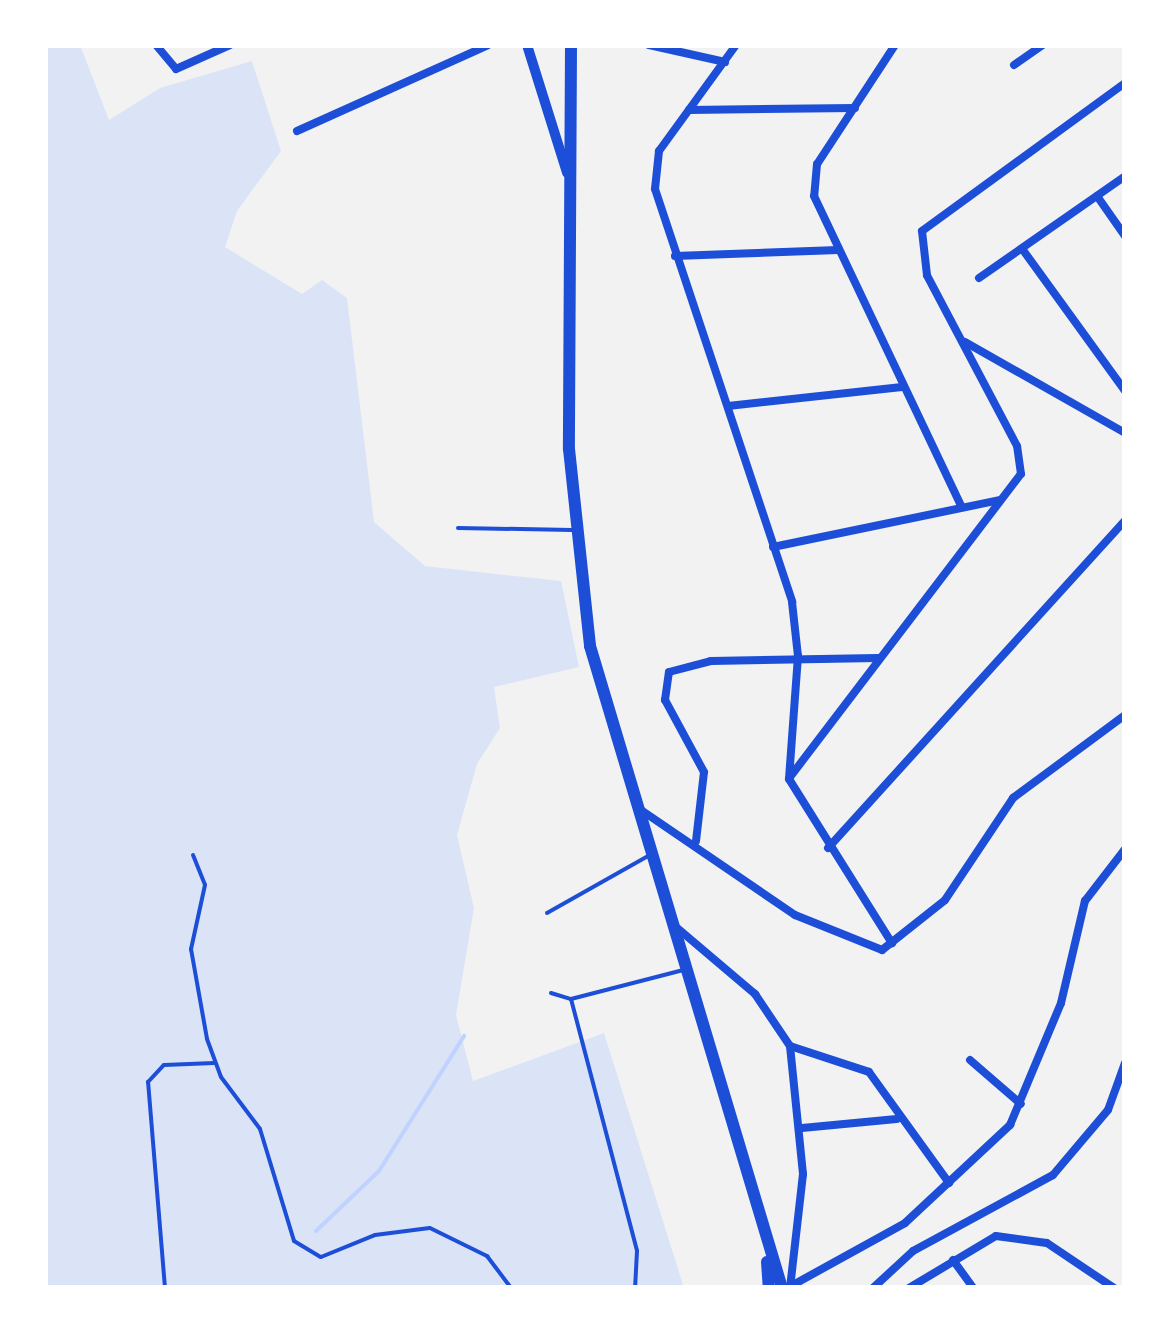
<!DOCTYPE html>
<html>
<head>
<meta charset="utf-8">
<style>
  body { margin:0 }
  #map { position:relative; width:1170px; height:1333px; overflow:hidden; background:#f2f2f2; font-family:Lora,serif }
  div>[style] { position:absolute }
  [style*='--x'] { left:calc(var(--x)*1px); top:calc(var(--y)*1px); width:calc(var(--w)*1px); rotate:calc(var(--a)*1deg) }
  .green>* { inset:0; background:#dbe4f7 }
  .stream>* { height:4px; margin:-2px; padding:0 2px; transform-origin:2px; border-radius:2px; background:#bfd3fe }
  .service>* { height:4px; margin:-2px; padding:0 2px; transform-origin:2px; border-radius:2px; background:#1d4ed8 }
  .minor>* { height:8px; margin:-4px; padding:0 4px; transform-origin:4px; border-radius:4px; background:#1d4ed8 }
  .tertiary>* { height:10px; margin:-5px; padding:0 5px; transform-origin:5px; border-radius:5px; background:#1d4ed8 }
  .trunk>* { height:12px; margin:-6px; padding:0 6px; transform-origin:6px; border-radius:6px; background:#1d4ed8 }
  span { translate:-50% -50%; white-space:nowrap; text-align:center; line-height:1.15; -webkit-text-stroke:10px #fff; paint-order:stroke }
  .frame { position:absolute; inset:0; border:48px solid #fff; pointer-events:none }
</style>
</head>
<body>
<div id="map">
  <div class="green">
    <i style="clip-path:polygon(45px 45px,80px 45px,109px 120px,160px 88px,252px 61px,281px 151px,237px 211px,225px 247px,302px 294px,322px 280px,347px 298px,374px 522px,425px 566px,561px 581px,579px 667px,494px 687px,500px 728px,477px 764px,457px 835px,474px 908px,456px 1015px,473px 1081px,604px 1033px,684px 1288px,45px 1288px)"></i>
  </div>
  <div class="stream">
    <i style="--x:316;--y:1231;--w:87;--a:-43.6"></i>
    <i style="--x:379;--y:1171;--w:160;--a:-57.8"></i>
  </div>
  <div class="service">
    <i style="--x:458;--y:528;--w:114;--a:1"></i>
    <i style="--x:193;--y:855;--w:32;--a:68"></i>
    <i style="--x:205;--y:885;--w:66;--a:102.3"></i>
    <i style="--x:191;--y:949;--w:91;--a:79.9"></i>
    <i style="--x:207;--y:1039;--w:40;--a:69.8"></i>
    <i style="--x:221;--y:1077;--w:65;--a:53.1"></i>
    <i style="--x:260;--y:1129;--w:117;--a:73.1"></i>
    <i style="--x:294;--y:1241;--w:31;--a:31"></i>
    <i style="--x:321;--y:1257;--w:58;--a:-22.2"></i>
    <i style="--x:375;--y:1235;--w:55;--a:-7.3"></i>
    <i style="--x:430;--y:1228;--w:64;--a:26.2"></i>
    <i style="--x:487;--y:1256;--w:40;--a:53"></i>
    <i style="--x:547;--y:913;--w:116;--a:-29.4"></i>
    <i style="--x:551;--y:993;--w:21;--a:17"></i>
    <i style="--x:571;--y:999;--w:116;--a:-14.5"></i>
    <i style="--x:571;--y:999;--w:260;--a:75.3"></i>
    <i style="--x:637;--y:1251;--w:37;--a:93"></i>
    <i style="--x:165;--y:1288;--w:207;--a:-94.7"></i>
    <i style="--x:148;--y:1082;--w:23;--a:-47"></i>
    <i style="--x:164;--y:1065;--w:50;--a:-2.3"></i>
  </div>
  <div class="minor">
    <i style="--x:156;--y:45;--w:31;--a:50"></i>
    <i style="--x:176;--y:69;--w:59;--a:-24"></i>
    <i style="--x:649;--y:45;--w:78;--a:12.6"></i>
    <i style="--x:736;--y:45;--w:131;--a:126"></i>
    <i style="--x:659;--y:151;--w:38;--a:96"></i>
    <i style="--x:655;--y:189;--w:435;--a:71.6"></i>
    <i style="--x:792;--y:602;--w:54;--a:83.7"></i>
    <i style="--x:798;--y:656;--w:123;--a:94.2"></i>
    <i style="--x:789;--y:779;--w:194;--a:57.9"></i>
    <i style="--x:895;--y:45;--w:142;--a:123.2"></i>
    <i style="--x:817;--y:164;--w:32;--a:95"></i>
    <i style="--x:814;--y:196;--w:344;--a:64.6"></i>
    <i style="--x:1014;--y:65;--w:35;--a:-35"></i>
    <i style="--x:689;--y:110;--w:166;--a:-0.7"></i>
    <i style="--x:297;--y:131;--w:209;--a:-24.2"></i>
    <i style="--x:1097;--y:196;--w:49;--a:55"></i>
    <i style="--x:1023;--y:250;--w:174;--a:54.1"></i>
    <i style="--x:675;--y:256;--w:163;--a:-2.1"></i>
    <i style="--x:979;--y:278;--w:178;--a:-34.9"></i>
    <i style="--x:965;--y:342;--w:184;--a:29.6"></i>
    <i style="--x:728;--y:406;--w:175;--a:-6.2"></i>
    <i style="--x:773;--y:547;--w:231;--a:-11.7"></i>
    <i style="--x:790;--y:777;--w:381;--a:-52.7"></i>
    <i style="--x:1021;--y:474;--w:28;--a:-98"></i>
    <i style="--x:1017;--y:446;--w:193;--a:-117.8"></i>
    <i style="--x:927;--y:275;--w:44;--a:-96.5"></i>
    <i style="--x:922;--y:231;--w:251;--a:-36.1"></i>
    <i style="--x:638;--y:808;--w:190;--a:34.3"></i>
    <i style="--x:795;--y:915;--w:94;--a:21.9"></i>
    <i style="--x:882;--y:950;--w:80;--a:-38.4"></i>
    <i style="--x:945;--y:900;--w:123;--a:-56.3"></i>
    <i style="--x:1013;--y:798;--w:139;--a:-36.5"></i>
    <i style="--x:696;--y:841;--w:69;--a:-83.4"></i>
    <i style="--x:704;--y:772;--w:82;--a:-118.4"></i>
    <i style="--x:665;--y:700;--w:28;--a:-82"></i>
    <i style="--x:669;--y:672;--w:43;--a:-14.7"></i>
    <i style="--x:711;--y:661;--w:167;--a:-1"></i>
    <i style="--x:828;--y:848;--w:442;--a:-47.8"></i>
    <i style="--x:676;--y:927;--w:104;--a:40.3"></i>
    <i style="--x:755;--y:994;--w:63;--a:56.1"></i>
    <i style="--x:790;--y:1046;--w:129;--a:84.2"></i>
    <i style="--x:803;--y:1174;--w:115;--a:96.5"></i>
    <i style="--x:790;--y:1046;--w:83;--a:18.2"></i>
    <i style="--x:869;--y:1072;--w:137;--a:54.2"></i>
    <i style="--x:970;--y:1060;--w:67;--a:40.8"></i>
    <i style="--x:802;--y:1128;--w:95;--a:-5.4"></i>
    <i style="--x:953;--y:1260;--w:34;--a:54"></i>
    <i style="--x:791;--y:1286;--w:130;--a:-28.9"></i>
    <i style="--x:905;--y:1223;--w:144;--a:-43"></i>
    <i style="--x:1010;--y:1125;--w:132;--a:-67.3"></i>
    <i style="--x:1061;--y:1003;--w:105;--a:-76.8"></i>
    <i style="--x:1085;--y:901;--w:66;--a:-52.4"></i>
    <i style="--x:873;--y:1288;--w:54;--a:-42.8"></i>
    <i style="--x:913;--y:1251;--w:159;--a:-28.5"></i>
    <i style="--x:1053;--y:1175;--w:85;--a:-49.8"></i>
    <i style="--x:1108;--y:1110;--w:50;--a:-70.1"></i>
    <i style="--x:909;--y:1288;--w:101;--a:-30.9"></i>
    <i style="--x:996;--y:1236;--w:51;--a:7.8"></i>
    <i style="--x:1047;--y:1243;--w:81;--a:33.9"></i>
  </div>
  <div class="tertiary">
    <i style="--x:527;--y:45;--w:134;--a:72.6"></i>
  </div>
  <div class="trunk">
    <i style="--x:571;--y:45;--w:404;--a:90.3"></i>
    <i style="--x:569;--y:449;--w:198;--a:83.9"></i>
    <i style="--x:590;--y:646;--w:670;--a:73.35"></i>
    <i style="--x:767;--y:1262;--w:26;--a:86"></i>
  </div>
  <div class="frame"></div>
</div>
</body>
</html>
